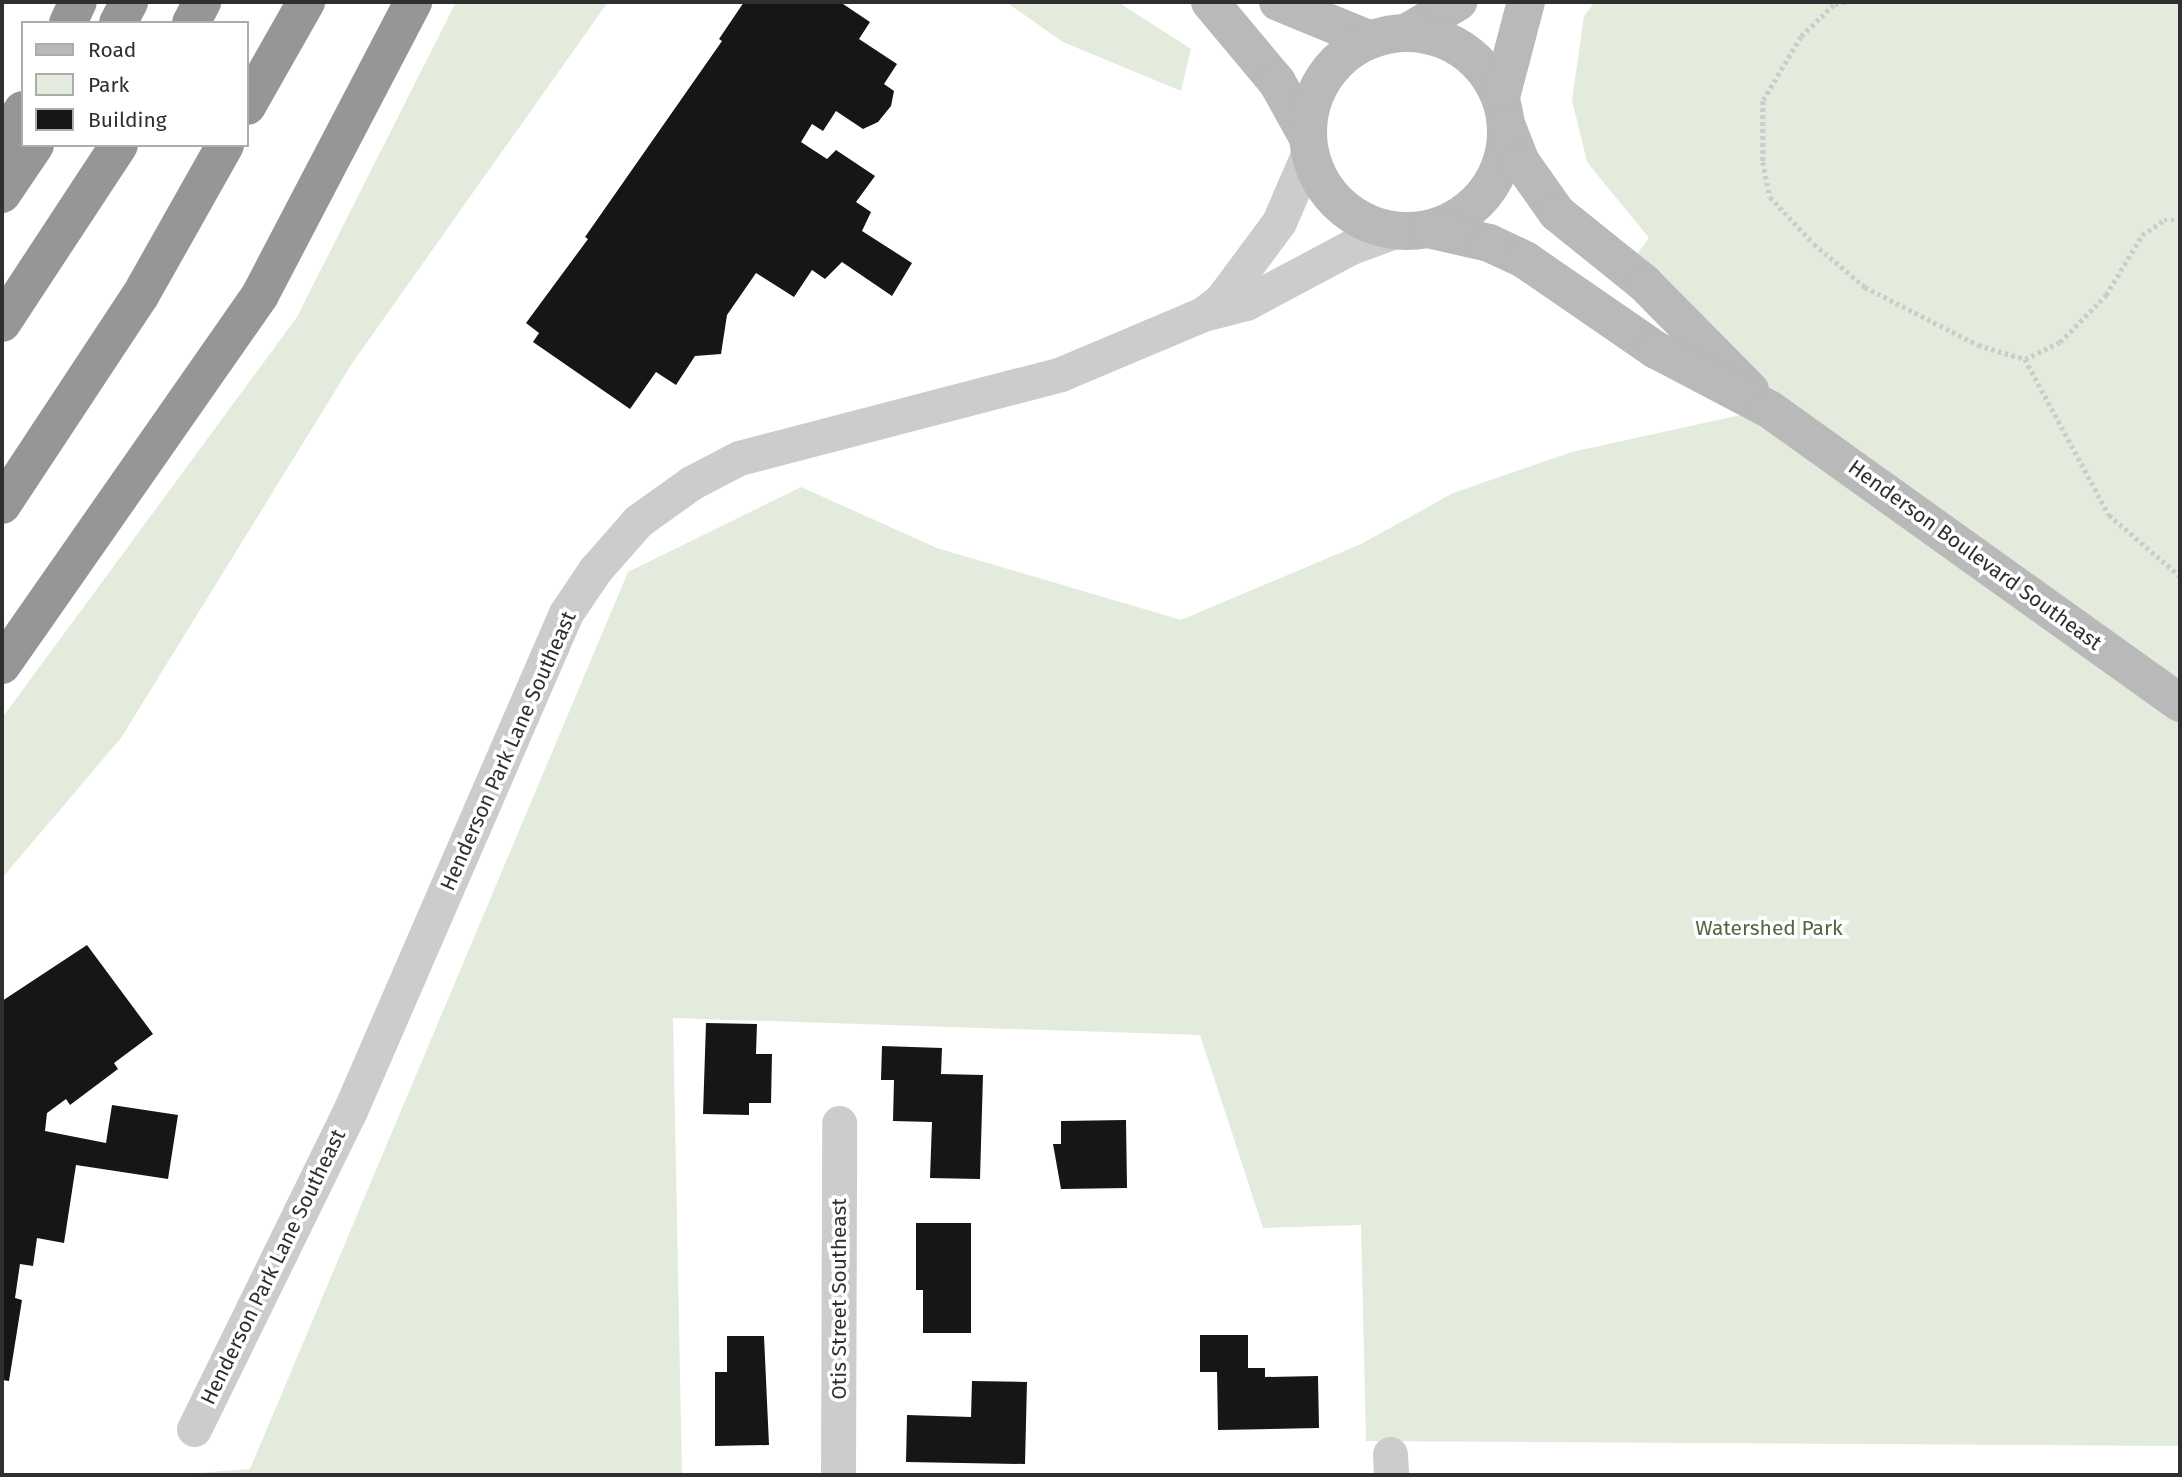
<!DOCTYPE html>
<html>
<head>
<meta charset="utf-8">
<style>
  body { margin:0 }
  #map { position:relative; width:2182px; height:1477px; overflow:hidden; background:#fff; font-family:"Fira Sans",sans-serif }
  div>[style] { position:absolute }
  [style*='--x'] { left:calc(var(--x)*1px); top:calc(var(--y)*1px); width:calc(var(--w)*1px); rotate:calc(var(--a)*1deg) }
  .green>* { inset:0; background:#e3ebdd }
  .building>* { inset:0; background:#161616 }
  .path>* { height:4.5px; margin-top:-2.25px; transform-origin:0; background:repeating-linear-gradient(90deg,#ccc 0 3.5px,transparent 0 7px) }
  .minor>* { height:35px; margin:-17.5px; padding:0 17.5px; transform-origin:17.5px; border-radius:17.5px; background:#ccc }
  .secondary>* { height:38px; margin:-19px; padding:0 19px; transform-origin:19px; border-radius:19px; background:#b9b9b9 }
  .secondary>.ring { margin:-19px; padding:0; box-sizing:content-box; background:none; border:38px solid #b9b9b9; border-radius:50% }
  .motorway>* { height:38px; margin:-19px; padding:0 19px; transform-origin:19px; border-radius:19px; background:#969696 }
  span { translate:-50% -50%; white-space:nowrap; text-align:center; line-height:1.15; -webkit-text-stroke:7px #fff; paint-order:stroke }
  .street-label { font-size:21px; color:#2f2f2f }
  .park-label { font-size:21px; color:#4e683e }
  .frame { position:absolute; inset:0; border:4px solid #2f2f2f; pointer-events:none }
  .legend { position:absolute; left:21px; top:21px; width:228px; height:126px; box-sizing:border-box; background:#fff; border:2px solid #acacac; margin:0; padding:9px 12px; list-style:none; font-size:21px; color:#2f2f2f }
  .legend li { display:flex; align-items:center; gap:14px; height:35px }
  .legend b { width:35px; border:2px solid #acacac }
</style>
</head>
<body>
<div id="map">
  <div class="green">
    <i style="clip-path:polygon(456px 2px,608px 2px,353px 362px,121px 738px,2px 878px,2px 718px,297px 317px)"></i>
    <i style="clip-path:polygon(1006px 2px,1118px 2px,1191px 49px,1181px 91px,1063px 42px)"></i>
    <i style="clip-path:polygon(1595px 2px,2180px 2px,2180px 1446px,1366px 1441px,1361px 1225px,1263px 1228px,1200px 1035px,673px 1018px,682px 1475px,172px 1475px,250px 1469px,628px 572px,801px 487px,937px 548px,1181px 620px,1361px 544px,1453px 493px,1572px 452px,1768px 409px,1627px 268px,1649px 238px,1587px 162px,1572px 100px,1584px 16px)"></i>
  </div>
  <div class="building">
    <i style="clip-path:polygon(744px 2px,840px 2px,870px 22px,859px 39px,897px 64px,884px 84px,894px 91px,891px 106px,878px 122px,863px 129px,836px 111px,823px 131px,812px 124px,801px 142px,827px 159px,836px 150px,875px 176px,856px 202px,871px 212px,862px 231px,912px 263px,892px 296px,842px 262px,825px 279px,812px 270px,794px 297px,756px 273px,727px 315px,721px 354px,695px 356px,676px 385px,656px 372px,630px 409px,533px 342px,539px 333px,526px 323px,588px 239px,585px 237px,722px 41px,719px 39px)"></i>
    <i style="clip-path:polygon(87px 945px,153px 1034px,114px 1063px,118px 1069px,70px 1105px,66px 1099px,47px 1113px,45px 1131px,106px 1143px,112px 1105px,178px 1115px,168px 1179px,76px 1165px,64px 1243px,37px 1238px,33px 1266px,20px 1264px,15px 1298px,22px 1300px,9px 1381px,2px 1380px,2px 1001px)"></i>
    <i style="clip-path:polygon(706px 1023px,757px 1024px,756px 1054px,772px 1054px,771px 1103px,749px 1103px,749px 1115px,703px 1114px)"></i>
    <i style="clip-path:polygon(882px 1046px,942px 1048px,941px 1074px,983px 1075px,980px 1179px,930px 1178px,932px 1122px,893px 1121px,894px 1080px,881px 1080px)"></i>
    <i style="clip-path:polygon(1126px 1120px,1127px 1188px,1061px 1189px,1053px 1144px,1061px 1144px,1061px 1121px)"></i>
    <i style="clip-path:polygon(916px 1223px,971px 1223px,971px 1333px,923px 1333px,923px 1290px,916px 1290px)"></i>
    <i style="clip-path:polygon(1200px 1335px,1248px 1335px,1248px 1368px,1265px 1368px,1265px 1377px,1318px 1376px,1319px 1428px,1218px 1430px,1217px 1372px,1200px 1372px)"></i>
    <i style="clip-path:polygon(727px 1336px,764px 1336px,769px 1445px,715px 1446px,715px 1372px,727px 1372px)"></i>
    <i style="clip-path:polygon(972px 1381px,1027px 1382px,1025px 1464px,906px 1462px,907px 1415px,971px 1417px)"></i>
  </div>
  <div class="path">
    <i style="--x:1845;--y:2;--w:11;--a:165"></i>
    <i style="--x:1834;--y:5;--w:46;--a:135.9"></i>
    <i style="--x:1801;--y:37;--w:74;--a:120.7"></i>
    <i style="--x:1763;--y:101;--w:61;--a:90"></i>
    <i style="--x:1763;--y:162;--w:36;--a:79"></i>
    <i style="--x:1770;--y:197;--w:64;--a:46.9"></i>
    <i style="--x:1814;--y:244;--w:67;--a:40.1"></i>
    <i style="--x:1865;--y:287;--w:127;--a:27.2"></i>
    <i style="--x:1978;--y:345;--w:49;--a:16.6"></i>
    <i style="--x:2025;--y:359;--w:177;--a:61.7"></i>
    <i style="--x:2109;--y:515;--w:94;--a:40.7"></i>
    <i style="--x:2025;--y:359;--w:39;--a:-26"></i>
    <i style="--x:2060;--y:342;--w:66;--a:-45.6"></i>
    <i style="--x:2106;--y:295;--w:70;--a:-59"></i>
    <i style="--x:2142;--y:235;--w:27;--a:-34"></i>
    <i style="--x:2164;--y:220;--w:16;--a:0"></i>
  </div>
  <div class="minor">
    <i style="--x:1203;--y:314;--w:24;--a:-38"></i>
    <i style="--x:1222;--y:299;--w:96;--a:-53.5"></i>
    <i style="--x:1279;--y:222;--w:78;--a:-66.7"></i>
    <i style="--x:194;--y:1429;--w:352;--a:-63.9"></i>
    <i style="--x:349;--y:1113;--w:545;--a:-66.54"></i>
    <i style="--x:566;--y:613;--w:52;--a:-56"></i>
    <i style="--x:595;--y:570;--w:65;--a:-48.7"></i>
    <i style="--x:638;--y:521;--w:65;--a:-35.6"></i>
    <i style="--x:691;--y:483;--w:54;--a:-27.5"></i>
    <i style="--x:739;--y:458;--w:333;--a:-14.6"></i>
    <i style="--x:1061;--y:374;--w:154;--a:-22.9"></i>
    <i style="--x:1203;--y:314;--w:44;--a:-14.3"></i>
    <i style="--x:1246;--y:303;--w:119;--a:-28.1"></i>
    <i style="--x:1351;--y:247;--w:47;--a:-20"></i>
    <i style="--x:1390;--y:1454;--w:21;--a:87"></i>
    <i style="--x:838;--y:1475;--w:352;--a:-89.8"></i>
  </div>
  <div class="secondary">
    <i style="--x:1210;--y:2;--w:104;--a:50.1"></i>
    <i style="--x:1277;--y:82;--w:62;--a:60.9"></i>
    <i style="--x:1278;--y:2;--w:100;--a:22.2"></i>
    <i style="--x:1406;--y:33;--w:61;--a:-30.8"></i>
    <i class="ring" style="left:1308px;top:33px;width:160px;height:160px"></i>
    <i style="--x:1501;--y:97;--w:98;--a:-75.3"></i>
    <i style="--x:1506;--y:124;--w:41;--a:68.5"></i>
    <i style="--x:1521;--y:162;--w:62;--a:54.8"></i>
    <i style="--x:1557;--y:213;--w:112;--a:38.8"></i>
    <i style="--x:1644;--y:283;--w:151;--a:45.3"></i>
    <i style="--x:1428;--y:229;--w:63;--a:12.9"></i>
    <i style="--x:1489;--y:243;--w:40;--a:25"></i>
    <i style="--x:1525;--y:260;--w:159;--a:34.5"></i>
    <i style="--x:1656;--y:350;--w:127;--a:27.6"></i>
    <i style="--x:1769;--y:409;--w:505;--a:35.58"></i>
  </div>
  <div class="motorway">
    <i style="--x:68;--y:23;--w:23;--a:-65"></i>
    <i style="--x:118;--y:23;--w:24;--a:-62"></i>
    <i style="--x:191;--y:23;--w:24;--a:-62"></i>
    <i style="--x:247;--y:106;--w:120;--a:-60.4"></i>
    <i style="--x:2;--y:143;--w:39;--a:-58"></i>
    <i style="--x:2;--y:194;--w:59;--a:-56"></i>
    <i style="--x:2;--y:323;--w:213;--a:-56.7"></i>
    <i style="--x:2;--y:505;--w:250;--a:-56.6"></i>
    <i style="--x:140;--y:296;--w:173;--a:-60.6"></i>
    <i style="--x:2;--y:665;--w:451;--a:-55.1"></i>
    <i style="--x:260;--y:295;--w:331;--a:-62.4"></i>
  </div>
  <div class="street-label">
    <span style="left:1975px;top:555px;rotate:36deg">Henderson Boulevard Southeast</span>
    <span style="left:508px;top:751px;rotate:-66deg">Henderson Park Lane Southeast</span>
    <span style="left:273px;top:1267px;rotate:-64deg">Henderson Park Lane Southeast</span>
    <span style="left:839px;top:1299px;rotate:-90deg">Otis Street Southeast</span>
  </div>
  <div class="park-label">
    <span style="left:1769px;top:928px">Watershed Park</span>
  </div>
  <div class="frame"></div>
  <ul class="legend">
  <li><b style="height:9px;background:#b9b9b9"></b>Road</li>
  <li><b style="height:19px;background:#e3ebdd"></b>Park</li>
  <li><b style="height:19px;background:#161616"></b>Building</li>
  </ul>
</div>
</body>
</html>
